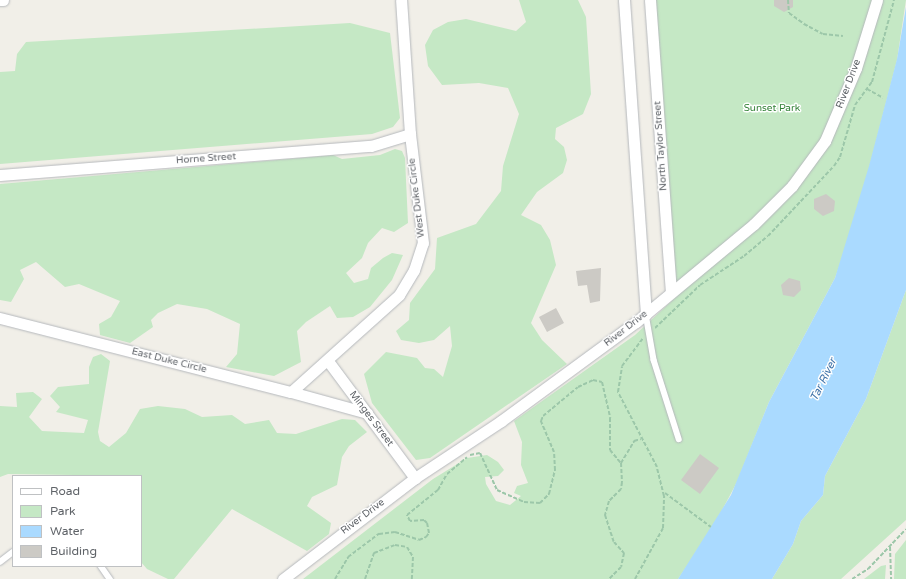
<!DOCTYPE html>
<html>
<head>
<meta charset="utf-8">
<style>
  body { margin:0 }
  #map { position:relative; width:906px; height:579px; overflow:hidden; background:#f1efe8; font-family:"Varela Round",sans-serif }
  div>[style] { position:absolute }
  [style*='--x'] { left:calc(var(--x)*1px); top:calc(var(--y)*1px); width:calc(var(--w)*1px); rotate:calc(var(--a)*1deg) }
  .green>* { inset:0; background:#c5e8c5 }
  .water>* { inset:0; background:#aadaff }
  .building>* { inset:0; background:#cccac5 }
  .path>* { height:2px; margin-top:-1px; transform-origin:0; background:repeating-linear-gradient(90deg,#9cc7a9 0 4px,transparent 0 6px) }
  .roads { filter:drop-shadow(0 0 1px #b5b8bc) drop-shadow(0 0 1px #b5b8bc) }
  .lane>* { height:5.5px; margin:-2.75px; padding:0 2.75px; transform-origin:2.75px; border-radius:2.75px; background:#fff }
  .street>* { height:11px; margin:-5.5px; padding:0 5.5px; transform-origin:5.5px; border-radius:5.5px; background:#fff }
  span { translate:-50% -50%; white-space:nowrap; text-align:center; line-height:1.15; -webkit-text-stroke:3px #fff; paint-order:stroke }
  .street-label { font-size:10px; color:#5f6368 }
  .park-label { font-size:10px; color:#348238 }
  .water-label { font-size:11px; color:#4174aa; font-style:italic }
  .legend { position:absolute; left:12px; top:475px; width:130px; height:92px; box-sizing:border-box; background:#fff; border:1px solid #bfc1c3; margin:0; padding:5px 7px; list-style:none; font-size:12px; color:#5f6368 }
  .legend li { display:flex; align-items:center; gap:8px; height:20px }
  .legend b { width:20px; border:1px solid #bfc1c3 }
</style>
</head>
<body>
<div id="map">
  <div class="green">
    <i style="clip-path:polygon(519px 0,578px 0,586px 17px,591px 94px,583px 114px,556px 128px,555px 139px,564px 147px,567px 160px,563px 173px,537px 192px,521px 215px,541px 225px,550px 240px,556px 265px,531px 323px,542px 340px,567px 364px,430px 458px,416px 460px,372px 403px,364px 374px,386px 352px,417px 358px,425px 368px,434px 369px,443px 377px,452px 346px,450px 326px,434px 340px,419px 343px,401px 340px,396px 331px,409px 320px,410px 303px,435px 269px,437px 238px,476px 224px,501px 191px,503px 166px,519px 114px,508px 88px,479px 83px,442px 85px,428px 66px,425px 45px,433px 30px,448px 22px,466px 19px,516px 31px,526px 22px)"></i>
    <i style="clip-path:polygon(655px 0,906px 0,897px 60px,856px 219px,835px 278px,769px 402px,737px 482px,711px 531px,678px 579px,303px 579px,433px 479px,467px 458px,487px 455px,498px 462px,504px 470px,498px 476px,485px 477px,486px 484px,496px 501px,510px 505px,521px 496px,514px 493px,517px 486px,528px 483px,521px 465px,522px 442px,514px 421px,635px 335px,677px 296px)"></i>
    <i style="clip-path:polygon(350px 23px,390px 33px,400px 118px,393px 127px,372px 134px,0 164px,0 72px,15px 71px,17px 54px,26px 42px)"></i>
    <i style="clip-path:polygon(395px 149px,402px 151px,405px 158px,408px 223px,394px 232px,382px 228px,368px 243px,362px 258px,346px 273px,354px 283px,368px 279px,371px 268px,383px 258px,392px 253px,403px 255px,392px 280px,370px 307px,353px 317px,337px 318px,330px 306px,306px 322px,297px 331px,301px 362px,274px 376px,226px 367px,237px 354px,240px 324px,207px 309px,177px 304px,158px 313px,151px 320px,153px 327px,130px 343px,100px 335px,99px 324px,111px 317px,120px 301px,79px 284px,65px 287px,36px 262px,20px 270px,24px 279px,11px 302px,0 300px,0 184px,333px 155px,342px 159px,380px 155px)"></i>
    <i style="clip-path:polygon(906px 290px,906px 520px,841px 579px,772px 579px,793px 544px,801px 521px,823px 495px,825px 476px,866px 399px)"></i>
    <i style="clip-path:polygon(101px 354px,110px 361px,98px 432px,100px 441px,109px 447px,126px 433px,140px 409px,158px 406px,185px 409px,202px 417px,232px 415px,245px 424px,269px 420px,277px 433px,296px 434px,342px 419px,355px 420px,367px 432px,349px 446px,342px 457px,337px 485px,312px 497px,307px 506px,331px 523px,329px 534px,307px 551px,232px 509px,174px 579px,168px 579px,147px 569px,141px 562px,141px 476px,8px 474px,0 477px,0 406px,17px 407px,16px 393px,33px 392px,42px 399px,29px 417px,42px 431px,84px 433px,88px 420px,56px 412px,60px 407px,50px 396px,58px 387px,89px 384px,89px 367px,93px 357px)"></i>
    <i style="clip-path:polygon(906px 540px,906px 579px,894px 579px,895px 554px)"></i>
    <i style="clip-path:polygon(886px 565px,885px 579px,864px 579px,881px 566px)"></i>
  </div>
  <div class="water">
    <i style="clip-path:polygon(906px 7px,906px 290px,866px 399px,825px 476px,823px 495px,801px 521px,793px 544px,772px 579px,678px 579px,731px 495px,769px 402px,835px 278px,869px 166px,897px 59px)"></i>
  </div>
  <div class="building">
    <i style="clip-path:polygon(774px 0,793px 0,793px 7px,784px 12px,774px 6px)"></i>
    <i style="clip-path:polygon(826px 194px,835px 201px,834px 211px,823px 216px,814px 209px,814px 199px)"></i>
    <i style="clip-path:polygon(601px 268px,600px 301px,590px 303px,587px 285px,578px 286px,576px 271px)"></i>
    <i style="clip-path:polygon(789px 278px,800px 281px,801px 290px,794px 297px,783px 295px,781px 285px)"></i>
    <i style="clip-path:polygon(556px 308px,564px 323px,547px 332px,539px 317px)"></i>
    <i style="clip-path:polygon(700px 454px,719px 468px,700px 494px,681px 480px)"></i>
  </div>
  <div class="path">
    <i style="--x:788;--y:0;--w:13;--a:86"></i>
    <i style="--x:789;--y:13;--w:19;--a:36"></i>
    <i style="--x:804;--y:24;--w:21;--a:28"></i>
    <i style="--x:823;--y:34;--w:20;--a:6"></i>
    <i style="--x:867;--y:89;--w:18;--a:29"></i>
    <i style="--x:655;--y:328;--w:62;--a:-43.7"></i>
    <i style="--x:700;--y:285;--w:53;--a:-33.4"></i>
    <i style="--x:744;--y:256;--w:31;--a:-40"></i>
    <i style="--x:768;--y:236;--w:96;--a:-46.7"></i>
    <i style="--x:834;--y:166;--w:11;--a:-56"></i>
    <i style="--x:840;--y:157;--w:54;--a:-73.9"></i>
    <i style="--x:855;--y:105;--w:29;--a:-54"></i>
    <i style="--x:872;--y:82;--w:85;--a:-75"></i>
    <i style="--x:470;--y:455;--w:10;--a:-11"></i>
    <i style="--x:480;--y:453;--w:41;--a:65.3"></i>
    <i style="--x:497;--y:490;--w:30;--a:24"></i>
    <i style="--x:524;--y:502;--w:16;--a:4"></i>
    <i style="--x:540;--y:503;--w:13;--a:-45"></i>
    <i style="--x:549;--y:494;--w:25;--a:-76"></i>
    <i style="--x:555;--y:470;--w:18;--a:-93"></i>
    <i style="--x:554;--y:452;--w:34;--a:-113"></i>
    <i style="--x:541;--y:421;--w:5;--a:-68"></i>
    <i style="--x:543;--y:416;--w:45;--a:-39.6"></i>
    <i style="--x:578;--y:387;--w:17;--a:-25"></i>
    <i style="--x:593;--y:380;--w:9;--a:13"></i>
    <i style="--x:602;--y:382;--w:37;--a:77"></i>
    <i style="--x:610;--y:418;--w:32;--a:90"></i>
    <i style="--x:610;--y:450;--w:17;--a:50"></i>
    <i style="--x:621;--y:463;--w:19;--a:87"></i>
    <i style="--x:622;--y:482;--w:7;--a:98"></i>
    <i style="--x:621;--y:489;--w:17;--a:135"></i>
    <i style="--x:609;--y:501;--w:15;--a:106"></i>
    <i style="--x:605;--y:515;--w:28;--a:72"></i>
    <i style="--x:614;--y:542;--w:15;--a:48"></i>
    <i style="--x:624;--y:553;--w:14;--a:102"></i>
    <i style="--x:621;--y:567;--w:17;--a:135"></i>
    <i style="--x:621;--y:463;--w:26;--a:-59"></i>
    <i style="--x:634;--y:441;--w:7;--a:-16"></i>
    <i style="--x:665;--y:493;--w:57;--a:36.5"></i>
    <i style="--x:890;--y:547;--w:32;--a:88"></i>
    <i style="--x:335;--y:579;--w:26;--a:-59"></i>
    <i style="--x:348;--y:557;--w:39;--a:-37"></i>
    <i style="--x:379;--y:534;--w:16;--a:-7"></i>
    <i style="--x:395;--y:532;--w:25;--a:18"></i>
    <i style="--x:419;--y:540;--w:8;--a:-23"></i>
    <i style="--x:426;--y:537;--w:5;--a:-53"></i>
    <i style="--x:429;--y:533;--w:10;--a:-101"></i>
    <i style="--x:427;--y:523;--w:4;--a:-135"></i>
    <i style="--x:424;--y:520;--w:14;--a:176"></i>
    <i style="--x:410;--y:521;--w:7;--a:-117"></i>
    <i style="--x:407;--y:515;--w:40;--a:-39"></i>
    <i style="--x:438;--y:490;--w:18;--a:-61"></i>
    <i style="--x:447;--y:474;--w:26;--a:-40"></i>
    <i style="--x:365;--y:579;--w:28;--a:-71"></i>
    <i style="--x:374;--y:553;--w:22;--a:-21"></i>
    <i style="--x:395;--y:545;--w:12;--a:9"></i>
    <i style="--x:407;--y:547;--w:12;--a:59"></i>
    <i style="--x:413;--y:557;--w:22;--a:93"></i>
    <i style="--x:635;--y:579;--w:58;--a:-61.2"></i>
    <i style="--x:663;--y:528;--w:32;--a:-88"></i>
    <i style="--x:664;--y:496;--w:30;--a:-104"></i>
    <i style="--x:657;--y:467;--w:85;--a:-117.5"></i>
    <i style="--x:618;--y:392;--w:26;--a:-81"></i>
    <i style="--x:622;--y:366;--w:35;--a:-53"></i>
    <i style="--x:852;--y:579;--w:19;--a:-32"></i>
    <i style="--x:868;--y:569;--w:55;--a:-46.5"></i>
  </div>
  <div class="roads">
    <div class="lane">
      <i style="--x:646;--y:314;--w:47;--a:80.1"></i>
      <i style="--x:654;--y:360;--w:83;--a:72.4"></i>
      <i style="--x:0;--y:562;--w:16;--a:-38"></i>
      <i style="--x:101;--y:566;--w:16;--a:55"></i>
    </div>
    <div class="street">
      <i style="--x:0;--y:0;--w:3;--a:0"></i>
      <i style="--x:624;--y:0;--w:315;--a:86"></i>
      <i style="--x:650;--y:0;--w:292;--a:85.9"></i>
      <i style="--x:0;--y:175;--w:372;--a:-4.5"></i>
      <i style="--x:371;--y:146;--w:41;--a:-17.1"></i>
      <i style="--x:0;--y:318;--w:300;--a:14.3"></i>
      <i style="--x:291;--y:392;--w:145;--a:-41.9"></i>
      <i style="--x:399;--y:295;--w:29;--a:-59"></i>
      <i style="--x:414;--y:270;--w:28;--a:-72"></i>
      <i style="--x:423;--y:243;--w:110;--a:-96.8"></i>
      <i style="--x:410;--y:134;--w:134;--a:-93.8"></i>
      <i style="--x:328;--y:361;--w:146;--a:53.4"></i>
      <i style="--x:291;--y:392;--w:79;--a:15.4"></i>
      <i style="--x:283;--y:579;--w:166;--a:-37.4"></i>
      <i style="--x:415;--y:478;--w:103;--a:-33.5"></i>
      <i style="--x:501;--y:421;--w:167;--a:-36.3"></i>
      <i style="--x:636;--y:322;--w:153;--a:-39.7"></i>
      <i style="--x:754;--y:224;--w:54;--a:-45"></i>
      <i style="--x:792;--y:186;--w:56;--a:-53.7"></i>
      <i style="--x:825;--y:141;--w:79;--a:-67"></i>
      <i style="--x:856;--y:68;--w:71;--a:-72.8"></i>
    </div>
  </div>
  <div class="street-label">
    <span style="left:849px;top:84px;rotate:-69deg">River Drive</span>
    <span style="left:661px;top:146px;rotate:-94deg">North Taylor Street</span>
    <span style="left:206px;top:159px;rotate:-4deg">Horne Street</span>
    <span style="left:417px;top:198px;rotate:-97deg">West Duke Circle</span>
    <span style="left:626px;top:329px;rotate:-38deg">River Drive</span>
    <span style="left:169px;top:361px;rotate:14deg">East Duke Circle</span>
    <span style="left:371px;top:419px;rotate:53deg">Minges Street</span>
    <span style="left:363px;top:517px;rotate:-37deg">River Drive</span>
  </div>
  <div class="park-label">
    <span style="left:772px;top:109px">Sunset Park</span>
  </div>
  <div class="water-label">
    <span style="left:824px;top:380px;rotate:-64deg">Tar River</span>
  </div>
  <ul class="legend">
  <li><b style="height:5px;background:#fff"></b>Road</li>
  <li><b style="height:11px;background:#c5e8c5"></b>Park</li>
  <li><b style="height:11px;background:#aadaff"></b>Water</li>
  <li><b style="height:11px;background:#cccac5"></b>Building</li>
  </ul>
</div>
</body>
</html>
